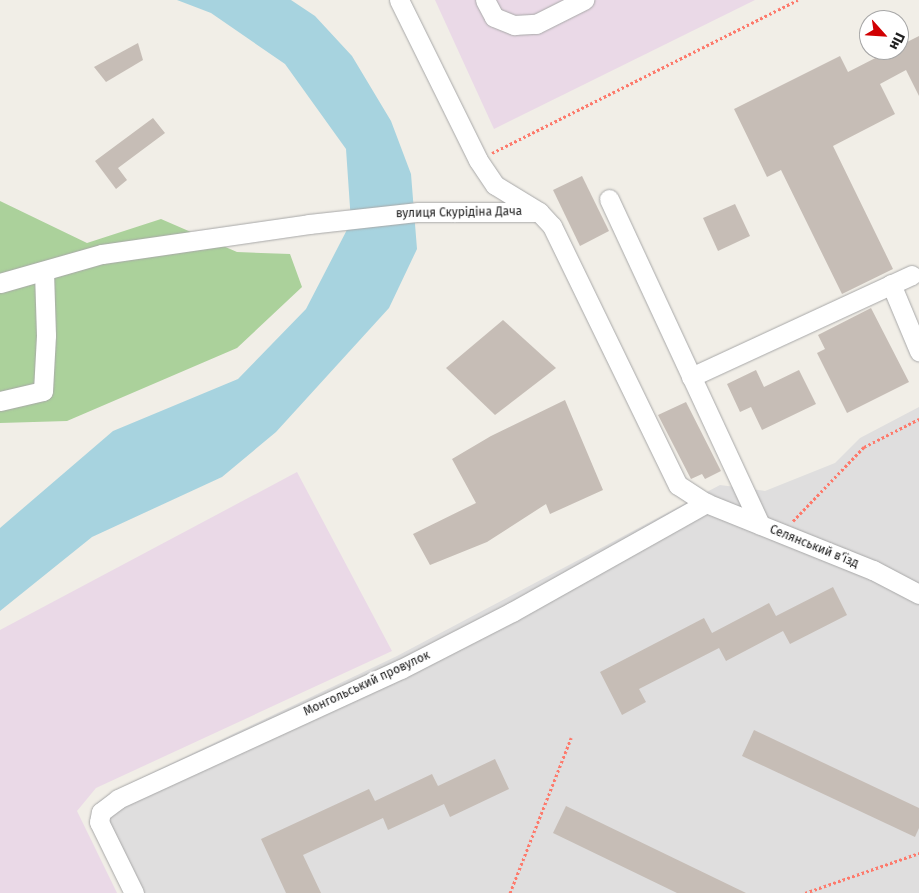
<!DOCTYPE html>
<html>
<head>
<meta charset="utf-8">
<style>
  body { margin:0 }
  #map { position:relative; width:919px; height:893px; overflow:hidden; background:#f1eee7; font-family:"Fira Sans",sans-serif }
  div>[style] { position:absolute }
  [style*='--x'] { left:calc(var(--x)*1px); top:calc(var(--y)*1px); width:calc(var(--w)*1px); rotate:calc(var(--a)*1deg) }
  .residential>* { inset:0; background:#dfdede }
  .industrial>* { inset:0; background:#ead9e7 }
  .forest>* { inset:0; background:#abd19b }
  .water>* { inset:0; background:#a7d3df }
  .building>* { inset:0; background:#c6bdb6 }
  .path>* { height:3px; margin-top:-1.5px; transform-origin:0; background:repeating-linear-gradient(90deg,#fd7a6c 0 2.5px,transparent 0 5px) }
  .roads { filter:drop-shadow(0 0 1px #a8a8a8) drop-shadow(0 0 1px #a8a8a8) }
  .minor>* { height:19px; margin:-9.5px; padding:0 9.5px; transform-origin:9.5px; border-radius:9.5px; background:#fff }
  span { translate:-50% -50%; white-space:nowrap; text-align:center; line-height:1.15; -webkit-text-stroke:4.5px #fff; paint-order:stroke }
  .street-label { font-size:12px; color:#212121 }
  .north { position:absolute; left:859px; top:10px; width:50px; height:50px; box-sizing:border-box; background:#fff; border:1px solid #a6a6a6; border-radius:50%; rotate:116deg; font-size:14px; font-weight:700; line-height:20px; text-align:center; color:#212121 }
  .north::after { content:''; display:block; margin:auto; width:18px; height:22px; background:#d10002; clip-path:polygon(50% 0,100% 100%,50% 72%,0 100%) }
</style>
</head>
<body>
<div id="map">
  <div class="residential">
    <i style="clip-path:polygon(919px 407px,919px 893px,124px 893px,90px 818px,97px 803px,114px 791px,397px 656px,720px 485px,765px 491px,835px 463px,860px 438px)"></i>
  </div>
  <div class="industrial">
    <i style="clip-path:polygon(435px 0,755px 0,494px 129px)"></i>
    <i style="clip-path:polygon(297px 472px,392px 651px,96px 788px,77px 811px,117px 893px,0 893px,0 630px)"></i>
  </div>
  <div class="forest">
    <i style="clip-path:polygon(0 201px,87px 243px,161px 219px,237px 252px,290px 254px,302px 287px,237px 348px,67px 421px,0 423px)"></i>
  </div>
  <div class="water">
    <i style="clip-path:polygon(177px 0,291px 0,315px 16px,352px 56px,391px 121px,411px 174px,417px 249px,389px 308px,276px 432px,222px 477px,92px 537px,0 611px,0 528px,113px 431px,238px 379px,306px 309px,351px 222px,346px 149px,285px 64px,211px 13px)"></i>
  </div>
  <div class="building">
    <i style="clip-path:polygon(919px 36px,919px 96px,906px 70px,880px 84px,895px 114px,833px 146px,893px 269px,842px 294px,781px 170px,767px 177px,734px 109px,840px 56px,848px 72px,891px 50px,899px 50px,899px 46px)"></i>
    <i style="clip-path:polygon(138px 43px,143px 60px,106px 82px,94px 67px)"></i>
    <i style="clip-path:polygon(153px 118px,165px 133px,118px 168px,127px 180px,116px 189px,95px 161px)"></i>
    <i style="clip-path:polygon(582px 176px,609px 231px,580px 246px,553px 190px)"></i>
    <i style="clip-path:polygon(735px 204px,750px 236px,718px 251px,703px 218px)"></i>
    <i style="clip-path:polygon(871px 308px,909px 382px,847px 413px,817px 353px,825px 349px,818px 335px)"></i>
    <i style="clip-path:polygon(503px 320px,556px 368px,495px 415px,446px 368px)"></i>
    <i style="clip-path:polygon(756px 370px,764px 387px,799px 370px,816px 404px,762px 430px,751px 407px,740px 412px,727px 384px)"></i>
    <i style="clip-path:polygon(565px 400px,603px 490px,550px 514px,546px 504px,487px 542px,430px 565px,413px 534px,476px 503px,452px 459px,491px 436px)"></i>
    <i style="clip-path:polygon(686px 402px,721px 471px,705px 479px,702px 474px,691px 479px,658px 415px)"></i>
    <i style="clip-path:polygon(833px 587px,847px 615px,790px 644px,783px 631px,726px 661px,719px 648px,639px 689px,646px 702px,622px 715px,600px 672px,704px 618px,712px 633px,769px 603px,776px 616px)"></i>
    <i style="clip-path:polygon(754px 730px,919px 808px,919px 828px,915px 837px,742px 756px)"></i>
    <i style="clip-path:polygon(495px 759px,509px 789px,450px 817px,444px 804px,388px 830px,383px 818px,303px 855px,321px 893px,286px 893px,261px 839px,369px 789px,375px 801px,432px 774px,438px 786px)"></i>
    <i style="clip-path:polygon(566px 806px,746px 893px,677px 893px,553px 833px)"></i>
  </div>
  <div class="path">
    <i style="--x:492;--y:153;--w:342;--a:-26.6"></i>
    <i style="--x:793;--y:521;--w:103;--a:-46.2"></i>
    <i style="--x:864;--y:447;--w:62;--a:-27"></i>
    <i style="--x:510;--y:893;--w:167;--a:-68.5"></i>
    <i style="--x:805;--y:893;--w:121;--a:-19.3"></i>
  </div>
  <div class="roads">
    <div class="minor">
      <i style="--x:399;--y:0;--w:178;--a:63.7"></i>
      <i style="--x:478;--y:160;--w:30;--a:56"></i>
      <i style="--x:495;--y:185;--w:52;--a:31.5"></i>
      <i style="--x:539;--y:212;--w:19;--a:47"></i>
      <i style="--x:552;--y:226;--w:288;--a:64.1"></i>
      <i style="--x:678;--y:485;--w:33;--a:33"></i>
      <i style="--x:706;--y:503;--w:180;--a:21.9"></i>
      <i style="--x:873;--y:570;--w:52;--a:27.6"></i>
      <i style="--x:485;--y:0;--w:19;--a:62"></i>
      <i style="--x:494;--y:17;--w:22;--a:22"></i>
      <i style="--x:514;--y:25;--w:22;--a:-3"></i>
      <i style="--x:536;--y:24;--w:54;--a:-26.6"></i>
      <i style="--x:609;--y:199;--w:359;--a:65.1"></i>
      <i style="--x:0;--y:283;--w:106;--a:-15.9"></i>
      <i style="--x:102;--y:254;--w:209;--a:-8.2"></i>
      <i style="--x:309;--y:224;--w:110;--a:-6.3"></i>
      <i style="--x:418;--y:212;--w:120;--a:0"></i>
      <i style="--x:891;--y:284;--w:73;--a:67.3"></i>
      <i style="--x:691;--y:377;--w:243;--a:-24.8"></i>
      <i style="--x:0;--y:401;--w:44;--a:-13.1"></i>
      <i style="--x:43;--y:391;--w:56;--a:-86.9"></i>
      <i style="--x:46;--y:335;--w:64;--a:-91.8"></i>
      <i style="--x:134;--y:893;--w:79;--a:-116.2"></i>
      <i style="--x:99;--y:822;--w:10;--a:-79"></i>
      <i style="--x:101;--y:812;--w:21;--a:-37"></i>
      <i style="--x:118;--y:799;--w:311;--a:-24.7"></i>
      <i style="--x:401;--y:669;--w:125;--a:-27.2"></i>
      <i style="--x:512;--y:612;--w:223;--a:-29.3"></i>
    </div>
  </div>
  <div class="street-label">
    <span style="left:459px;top:213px;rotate:-1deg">вулиця Скурідіна Дача</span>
    <span style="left:814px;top:547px;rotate:22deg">Селянський вʼїзд</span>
    <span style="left:367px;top:684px;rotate:-25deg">Монгольський провулок</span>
  </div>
  <div class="north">Пн</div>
</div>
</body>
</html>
